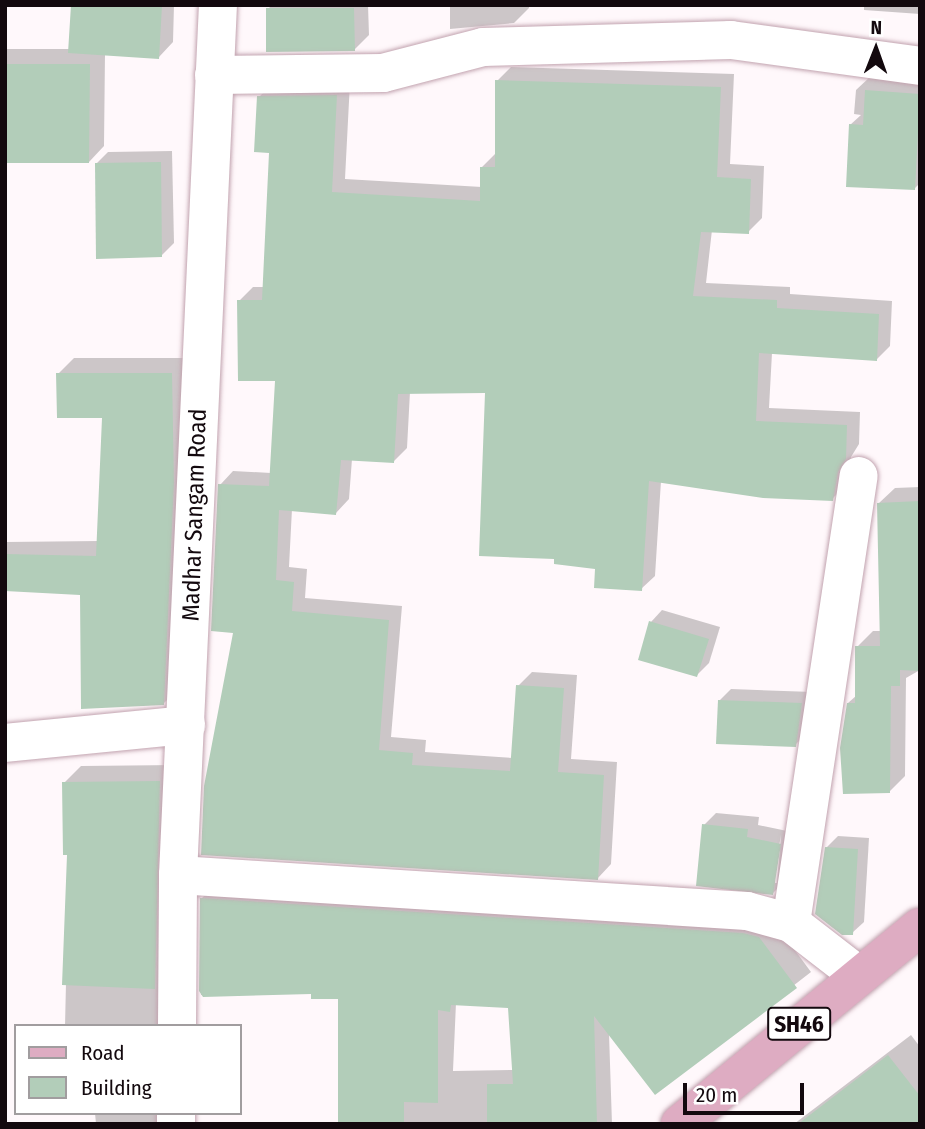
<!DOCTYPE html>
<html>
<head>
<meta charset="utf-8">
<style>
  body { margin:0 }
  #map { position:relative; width:925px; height:1129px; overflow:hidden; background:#fff8fb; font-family:"Fira Sans Condensed",sans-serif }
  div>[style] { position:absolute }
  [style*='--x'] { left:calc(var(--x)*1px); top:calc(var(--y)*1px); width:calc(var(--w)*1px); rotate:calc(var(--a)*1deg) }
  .shadow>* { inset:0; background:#0003 }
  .building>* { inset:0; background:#b2cdb9 }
  .roads { filter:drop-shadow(0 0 2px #c2a3af) drop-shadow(0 0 2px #c2a3af) }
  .minor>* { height:38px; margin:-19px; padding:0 19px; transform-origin:19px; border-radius:19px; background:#fff }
  .major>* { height:38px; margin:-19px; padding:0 19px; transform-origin:19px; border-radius:19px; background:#deacc2 }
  span { translate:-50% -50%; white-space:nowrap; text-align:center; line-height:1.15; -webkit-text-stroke:5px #fff; paint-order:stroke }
  .shield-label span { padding:2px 5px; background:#fff; border:2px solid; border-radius:5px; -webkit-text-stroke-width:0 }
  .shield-label { font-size:23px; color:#13090e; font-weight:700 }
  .street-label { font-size:24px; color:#13090e }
  .frame { position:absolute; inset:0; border:7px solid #13090e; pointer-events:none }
  .legend { position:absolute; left:14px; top:1024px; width:228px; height:91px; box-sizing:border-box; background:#fff; border:2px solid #a19d9f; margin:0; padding:9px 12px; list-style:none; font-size:21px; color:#13090e }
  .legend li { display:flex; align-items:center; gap:14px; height:35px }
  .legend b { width:35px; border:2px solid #a19d9f }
  .north { position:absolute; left:841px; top:14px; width:70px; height:70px; -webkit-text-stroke:5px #fff; paint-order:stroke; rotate:1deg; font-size:19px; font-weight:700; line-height:28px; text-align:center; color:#13090e }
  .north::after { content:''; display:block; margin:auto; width:24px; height:32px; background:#13090e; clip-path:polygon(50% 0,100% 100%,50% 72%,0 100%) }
  .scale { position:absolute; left:683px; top:1083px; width:121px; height:32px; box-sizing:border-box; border:4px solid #13090e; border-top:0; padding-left:9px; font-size:21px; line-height:24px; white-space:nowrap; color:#13090e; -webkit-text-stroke:5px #fff; paint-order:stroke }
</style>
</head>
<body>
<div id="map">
  <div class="shadow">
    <i style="clip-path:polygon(72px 5px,174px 5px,173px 42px,159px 57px,105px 54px,104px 146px,89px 162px,5px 161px,5px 49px,70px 49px)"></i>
    <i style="clip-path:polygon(272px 5px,368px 5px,369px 35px,354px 50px,268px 9px)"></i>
    <i style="clip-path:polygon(450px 5px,529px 5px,529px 8px,514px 23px,450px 29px)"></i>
    <i style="clip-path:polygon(864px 5px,920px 5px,920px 14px,864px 10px)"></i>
    <i style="clip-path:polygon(511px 67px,734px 74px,730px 164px,764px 166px,762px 218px,748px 232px,712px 230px,706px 283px,790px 287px,790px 294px,892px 301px,890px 346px,876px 360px,772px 353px,769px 408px,860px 412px,859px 444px,851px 457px,846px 485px,832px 499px,661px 481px,655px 576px,641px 589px,597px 567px,487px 392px,410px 392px,407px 448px,393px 462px,352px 459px,349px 499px,336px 513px,292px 509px,289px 567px,307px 569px,305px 598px,402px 606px,391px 737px,426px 740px,425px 752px,513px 758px,518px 686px,532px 672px,577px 675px,571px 759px,617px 762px,611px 864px,598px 878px,203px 853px,235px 632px,220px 485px,233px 471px,271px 473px,277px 379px,239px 301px,253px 287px,264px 287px,271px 151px,259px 97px,273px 83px,350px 82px,345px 179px,482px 187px,482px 167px,495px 154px,497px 81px)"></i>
    <i style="clip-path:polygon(872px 75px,920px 78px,920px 183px,914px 189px,850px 125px,861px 115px,854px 114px,856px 90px)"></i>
    <i style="clip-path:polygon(172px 151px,174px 243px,162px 255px,96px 164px,108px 152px)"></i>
    <i style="clip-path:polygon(74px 358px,187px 358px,179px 688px,163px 704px,82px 593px,5px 589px,5px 542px,99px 541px,104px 416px,58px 374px)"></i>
    <i style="clip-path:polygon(920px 487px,920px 670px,906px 678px,905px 776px,890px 791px,848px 703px,857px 695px,857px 647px,873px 631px,882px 631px,879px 503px,895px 488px)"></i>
    <i style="clip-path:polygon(662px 610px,720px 627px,709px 663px,697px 675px,651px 622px)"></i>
    <i style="clip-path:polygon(731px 689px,813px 692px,807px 733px,795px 745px,719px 701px)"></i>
    <i style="clip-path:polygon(176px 765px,181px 1026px,65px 1026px,69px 853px,64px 783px,81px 766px)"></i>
    <i style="clip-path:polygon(evenodd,716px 813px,759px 817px,758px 825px,792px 832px,784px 882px,772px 894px,704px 825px,716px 813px,781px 835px,777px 883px,773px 883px,781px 835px)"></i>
    <i style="clip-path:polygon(838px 836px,869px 838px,864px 922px,852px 933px,826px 848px)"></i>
    <i style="clip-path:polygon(evenodd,216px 884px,774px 922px,811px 972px,655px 1093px,609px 1033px,612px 1124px,339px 1124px,340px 997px,313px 992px,201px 995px,201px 899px,216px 884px,456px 1003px,510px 1006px,514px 1070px,453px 1071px,456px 1003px)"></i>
    <i style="clip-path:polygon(911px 1035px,920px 1047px,920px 1124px,794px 1124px)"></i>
    <i style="clip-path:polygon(95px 1113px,172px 1113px,180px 1124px,96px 1124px)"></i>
  </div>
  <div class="building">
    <i style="clip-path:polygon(71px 5px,162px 5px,159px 59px,68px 53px)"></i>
    <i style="clip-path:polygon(266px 8px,354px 8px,355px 51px,266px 52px)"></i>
    <i style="clip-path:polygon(5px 64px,90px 64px,89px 163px,5px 163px)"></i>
    <i style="clip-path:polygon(495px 80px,721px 87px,717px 177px,751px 179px,749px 234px,701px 232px,693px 296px,777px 300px,777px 308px,879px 314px,877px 361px,759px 353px,756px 421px,847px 425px,846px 459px,838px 472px,833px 501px,763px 498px,649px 481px,642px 591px,594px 588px,595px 569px,554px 564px,554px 559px,479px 556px,485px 393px,398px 394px,394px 463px,341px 460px,336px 515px,279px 510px,276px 580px,294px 582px,292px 611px,389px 620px,379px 750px,413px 753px,412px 765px,510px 771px,516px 685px,564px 688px,558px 772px,604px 775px,598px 880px,201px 855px,204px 786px,233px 633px,211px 631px,218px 484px,269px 486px,275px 381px,238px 381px,237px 300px,262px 300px,269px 153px,254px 152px,257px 96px,337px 95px,332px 192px,480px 201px,480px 167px,495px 167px)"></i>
    <i style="clip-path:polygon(865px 90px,920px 94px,915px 190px,846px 187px,849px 124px,863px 125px)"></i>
    <i style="clip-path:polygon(161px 162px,162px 257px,96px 259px,95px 163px)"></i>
    <i style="clip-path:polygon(56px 373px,172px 373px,174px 483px,164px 705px,81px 709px,80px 595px,5px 591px,5px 554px,96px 556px,102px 418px,57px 418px)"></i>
    <i style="clip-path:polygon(920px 501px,920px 671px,900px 670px,900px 686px,891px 686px,890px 793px,843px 794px,840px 748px,847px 703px,855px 703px,855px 646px,880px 646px,877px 503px)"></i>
    <i style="clip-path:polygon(649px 621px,709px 639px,697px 677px,638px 660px)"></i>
    <i style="clip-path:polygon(718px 700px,802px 703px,796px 747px,716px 744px)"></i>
    <i style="clip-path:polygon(160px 781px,155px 989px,62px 985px,67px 855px,63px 855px,62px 782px)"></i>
    <i style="clip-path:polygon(702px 824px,748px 829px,747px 837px,781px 844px,773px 895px,696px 886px)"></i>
    <i style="clip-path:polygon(825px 847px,858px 849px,853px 935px,842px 935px,815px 914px)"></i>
    <i style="clip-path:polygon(200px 898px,743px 933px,759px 937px,797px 988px,655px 1095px,594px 1016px,597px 1124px,487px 1124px,487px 1084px,513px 1084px,508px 1008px,451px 1005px,450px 1012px,438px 1010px,438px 1103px,404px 1102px,404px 1122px,338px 1122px,338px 999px,311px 999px,311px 994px,203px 997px,199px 991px)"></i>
    <i style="clip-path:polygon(888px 1055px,920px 1096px,920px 1124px,798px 1124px)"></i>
  </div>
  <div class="roads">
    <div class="minor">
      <i style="--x:214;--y:75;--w:169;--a:-0.7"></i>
      <i style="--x:383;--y:73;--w:103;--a:-14.6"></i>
      <i style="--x:483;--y:47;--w:248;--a:-1.6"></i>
      <i style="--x:731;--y:40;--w:191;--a:7.8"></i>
      <i style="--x:5;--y:743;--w:182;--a:-5.7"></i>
      <i style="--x:178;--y:875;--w:570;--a:3.62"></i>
      <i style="--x:747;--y:911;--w:46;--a:15.3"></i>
      <i style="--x:791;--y:923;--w:85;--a:37.8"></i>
      <i style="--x:791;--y:923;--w:452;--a:-81.4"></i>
      <i style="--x:177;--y:1026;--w:151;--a:-89.6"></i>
      <i style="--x:178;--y:875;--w:871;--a:-87.37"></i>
      <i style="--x:176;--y:1124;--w:11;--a:-90"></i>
    </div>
    <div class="major">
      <i style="--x:680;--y:1124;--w:310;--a:-39.4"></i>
    </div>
  </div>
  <div class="shield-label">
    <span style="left:799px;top:1024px">SH46</span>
  </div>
  <div class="street-label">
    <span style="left:195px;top:515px;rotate:-88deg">Madhar Sangam Road</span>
  </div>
  <div class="frame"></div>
  <ul class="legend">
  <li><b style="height:9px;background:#deacc2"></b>Road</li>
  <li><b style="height:19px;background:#b2cdb9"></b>Building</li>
  </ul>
  <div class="north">N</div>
  <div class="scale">20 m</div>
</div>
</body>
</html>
